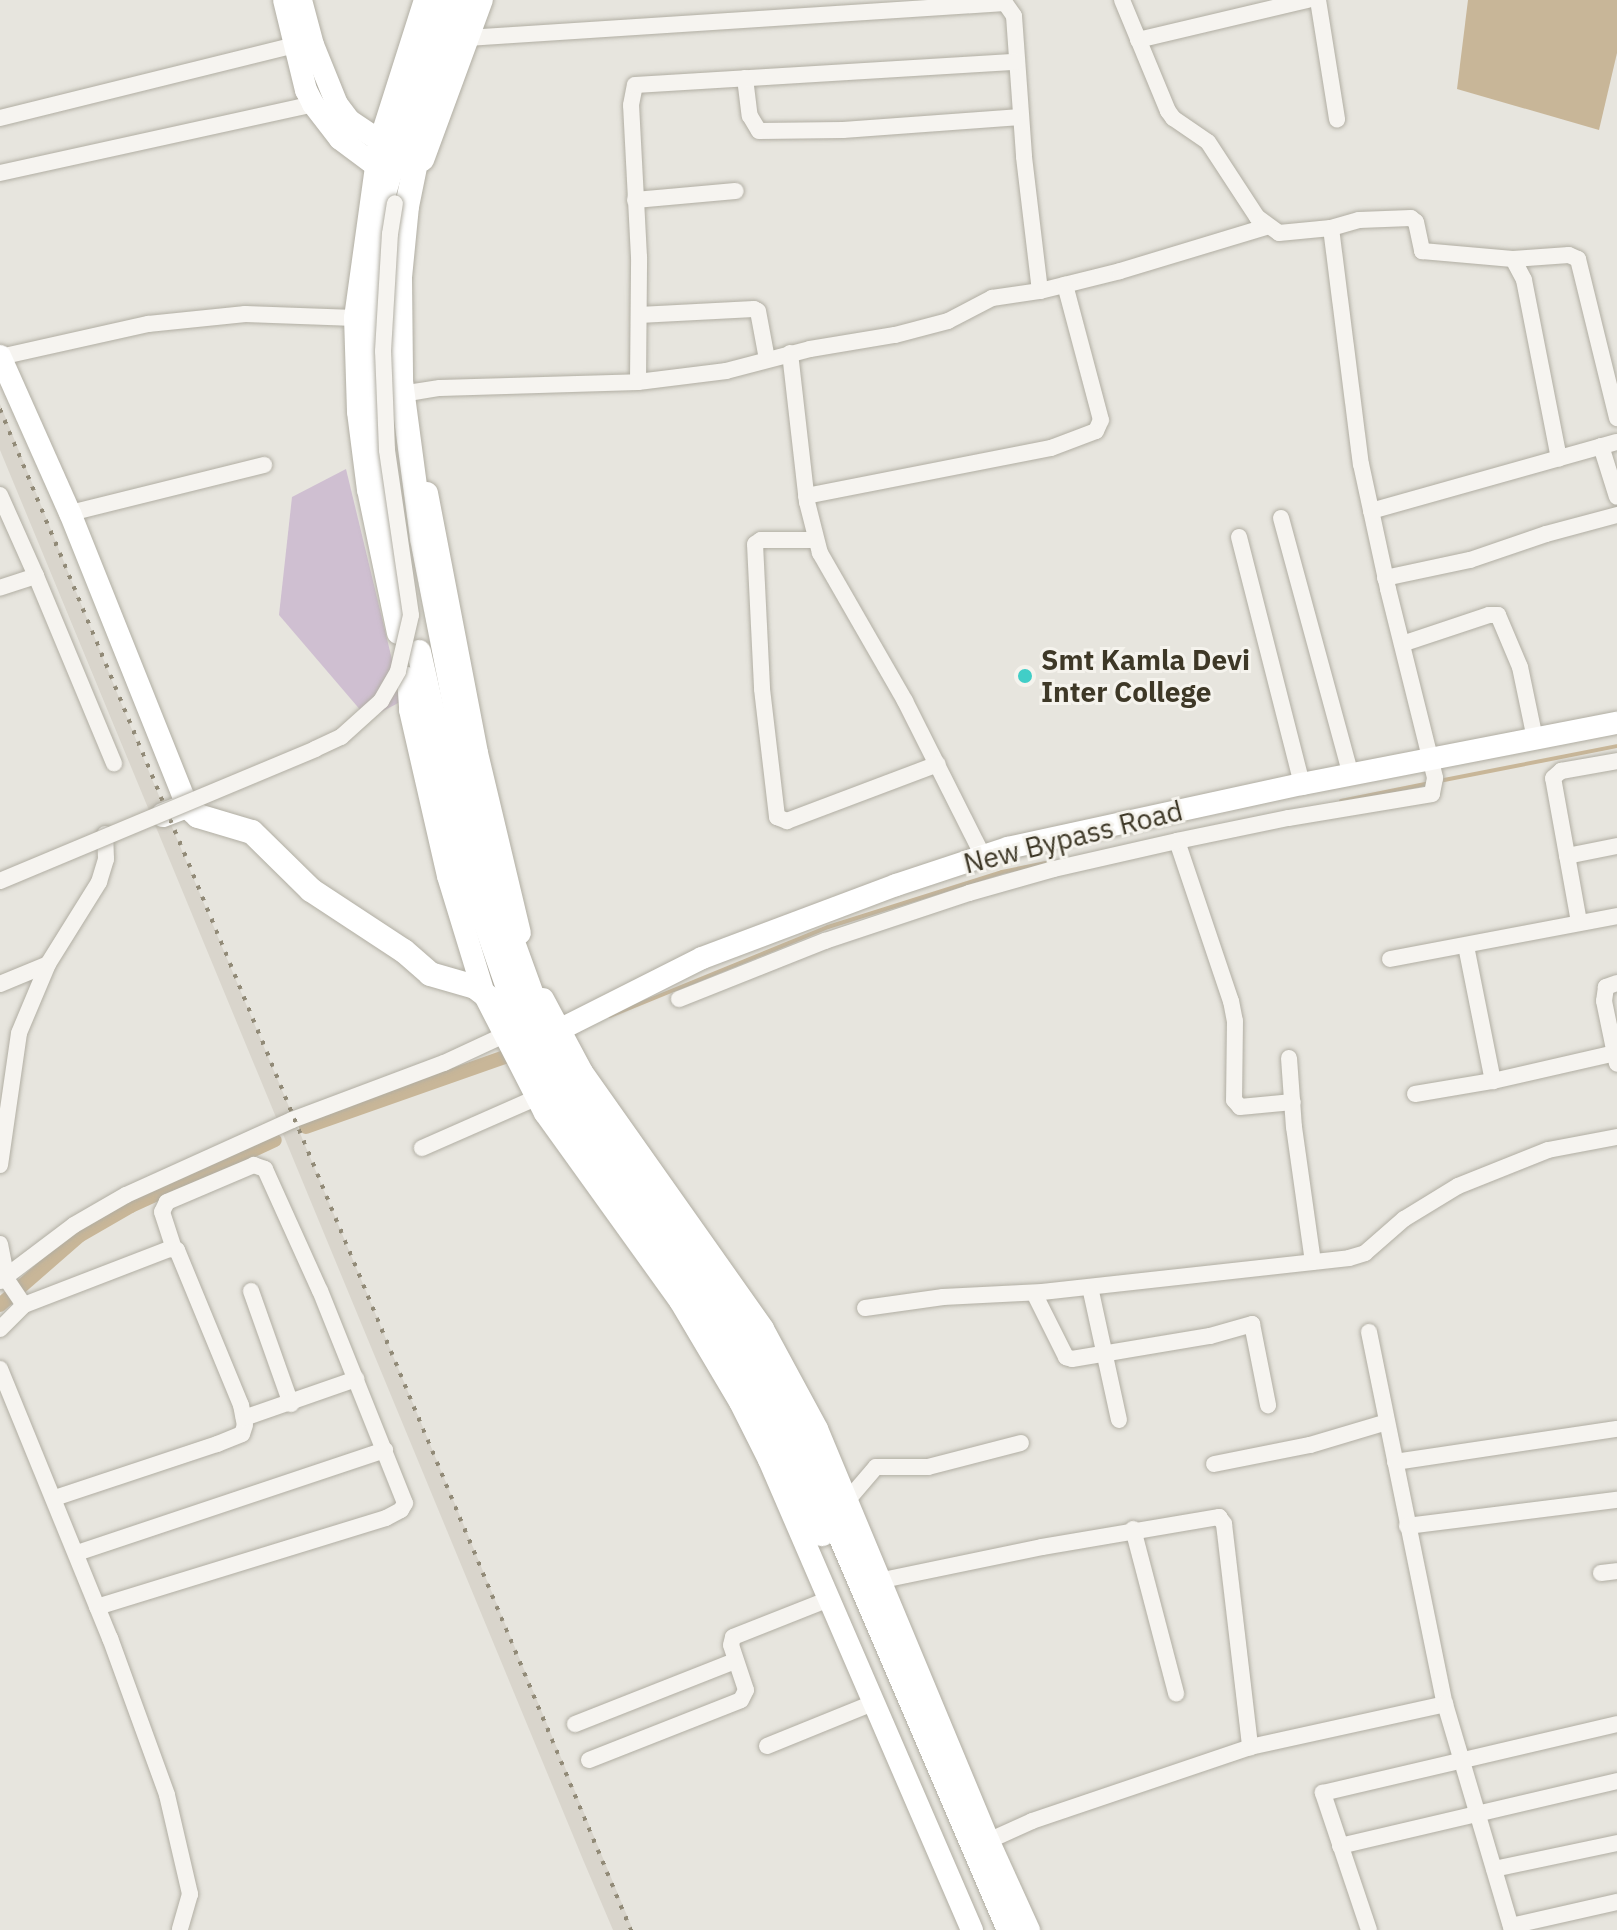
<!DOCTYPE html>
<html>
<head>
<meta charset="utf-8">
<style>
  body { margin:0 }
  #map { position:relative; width:1617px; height:1930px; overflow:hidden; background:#e7e5de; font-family:"IBM Plex Sans",sans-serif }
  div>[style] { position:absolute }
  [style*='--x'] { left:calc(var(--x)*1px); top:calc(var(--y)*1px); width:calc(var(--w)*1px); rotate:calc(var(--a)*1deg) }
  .built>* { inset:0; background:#d9d5cc }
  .green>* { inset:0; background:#cfbfd1 }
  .water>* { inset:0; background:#c8b698 }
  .stream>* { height:4px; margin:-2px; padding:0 2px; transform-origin:2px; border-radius:2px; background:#c8b698 }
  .canal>* { height:14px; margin:-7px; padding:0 7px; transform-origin:7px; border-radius:7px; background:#c8b698 }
  .roads { filter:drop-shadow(0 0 2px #b1aea3) drop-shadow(0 0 2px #b1aea3) }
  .street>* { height:16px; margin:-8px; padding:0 8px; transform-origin:8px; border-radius:8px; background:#f6f4f0 }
  .secondary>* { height:22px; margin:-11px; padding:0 11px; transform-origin:11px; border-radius:11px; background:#fff }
  .primary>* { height:24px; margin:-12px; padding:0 12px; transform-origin:12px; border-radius:12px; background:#fff }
  .rail>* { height:4px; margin-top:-2px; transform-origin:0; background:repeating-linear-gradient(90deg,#918a77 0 4px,transparent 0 12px) }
  .bridges { filter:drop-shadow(0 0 2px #b1aea3) drop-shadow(0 0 2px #b1aea3) }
  .street-bridge>* { height:16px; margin:-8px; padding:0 8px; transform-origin:8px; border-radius:8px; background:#f6f4f0 }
  .dots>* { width:22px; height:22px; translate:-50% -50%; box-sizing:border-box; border:4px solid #f5f3ed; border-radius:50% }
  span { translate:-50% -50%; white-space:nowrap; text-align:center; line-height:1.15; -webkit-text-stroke:6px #f5f3ed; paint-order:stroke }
  .poi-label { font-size:28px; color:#3e3827; font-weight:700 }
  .left { translate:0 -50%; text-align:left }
  .street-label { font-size:28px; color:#3e3827 }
</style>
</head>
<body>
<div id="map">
  <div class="built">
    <i style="clip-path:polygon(0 404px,152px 779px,633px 1930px,613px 1930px,584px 1862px,0 450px)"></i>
  </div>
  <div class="green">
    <i style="clip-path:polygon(346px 469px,402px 701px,368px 719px,279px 615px,292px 497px)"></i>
  </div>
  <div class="water">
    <i style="clip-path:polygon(1468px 0,1617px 0,1617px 53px,1599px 130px,1457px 89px)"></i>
  </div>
  <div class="stream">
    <i style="--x:1439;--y:781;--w:181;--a:-11.1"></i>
    <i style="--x:1341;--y:801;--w:91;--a:-11.4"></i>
    <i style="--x:610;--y:1016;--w:235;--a:-22.2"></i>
    <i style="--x:828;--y:927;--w:182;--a:-17.5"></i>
    <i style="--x:1002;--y:872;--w:45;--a:-11.6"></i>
  </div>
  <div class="canal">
    <i style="--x:306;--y:1127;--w:211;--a:-19.4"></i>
    <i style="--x:0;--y:1305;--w:105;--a:-41.1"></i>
    <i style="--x:79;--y:1236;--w:60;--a:-30"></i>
    <i style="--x:131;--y:1206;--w:158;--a:-24.6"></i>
  </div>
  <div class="roads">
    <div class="street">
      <i style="--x:1122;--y:0;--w:120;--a:67.5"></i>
      <i style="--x:1168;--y:111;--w:9;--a:54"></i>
      <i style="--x:1173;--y:118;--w:42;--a:34.4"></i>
      <i style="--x:1208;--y:142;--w:90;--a:56.8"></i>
      <i style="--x:1257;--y:217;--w:27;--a:36"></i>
      <i style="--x:1279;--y:233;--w:52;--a:-5.5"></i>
      <i style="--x:1331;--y:228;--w:238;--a:82.8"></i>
      <i style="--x:1361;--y:464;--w:128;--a:77.8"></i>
      <i style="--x:1388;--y:589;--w:195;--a:76"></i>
      <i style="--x:1435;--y:778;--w:16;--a:101"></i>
      <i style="--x:1432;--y:794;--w:146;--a:170.5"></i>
      <i style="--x:1288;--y:818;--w:113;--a:168.3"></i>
      <i style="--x:1177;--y:841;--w:169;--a:71.4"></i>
      <i style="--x:1231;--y:1001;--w:20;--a:79"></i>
      <i style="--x:1235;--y:1021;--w:79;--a:90.7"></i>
      <i style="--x:1234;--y:1100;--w:9;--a:49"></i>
      <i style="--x:1240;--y:1107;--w:53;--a:-5.4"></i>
      <i style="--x:1318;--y:0;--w:121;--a:80.9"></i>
      <i style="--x:467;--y:38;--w:539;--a:-3.72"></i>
      <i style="--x:1005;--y:3;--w:16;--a:55"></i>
      <i style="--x:1014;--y:16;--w:141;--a:85.9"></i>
      <i style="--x:1024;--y:157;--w:135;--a:83.2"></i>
      <i style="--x:1138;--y:40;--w:174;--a:-13.3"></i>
      <i style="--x:745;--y:78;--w:38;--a:83"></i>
      <i style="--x:750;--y:116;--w:17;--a:59"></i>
      <i style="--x:759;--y:131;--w:84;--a:-0.7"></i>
      <i style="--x:843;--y:130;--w:178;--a:-4.2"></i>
      <i style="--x:0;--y:118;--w:304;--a:-13.9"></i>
      <i style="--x:0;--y:173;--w:321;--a:-12.4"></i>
      <i style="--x:635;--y:200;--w:101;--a:-5.1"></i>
      <i style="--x:1331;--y:228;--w:29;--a:-16"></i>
      <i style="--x:1359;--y:220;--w:52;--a:-2.2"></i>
      <i style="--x:1411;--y:218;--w:6;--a:39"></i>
      <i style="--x:1416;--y:222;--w:30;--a:78"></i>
      <i style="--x:1422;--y:251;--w:91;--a:5"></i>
      <i style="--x:1513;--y:259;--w:24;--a:62"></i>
      <i style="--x:1524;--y:280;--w:182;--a:78.9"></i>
      <i style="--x:1513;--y:259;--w:56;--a:-4.1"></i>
      <i style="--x:1569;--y:255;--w:10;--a:24"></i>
      <i style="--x:1578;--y:259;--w:164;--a:76.2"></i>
      <i style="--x:639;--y:315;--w:115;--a:-3"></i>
      <i style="--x:754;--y:309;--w:4;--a:27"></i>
      <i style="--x:758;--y:311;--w:49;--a:79.4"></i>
      <i style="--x:790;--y:353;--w:150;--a:83.5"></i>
      <i style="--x:807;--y:502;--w:53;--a:75.7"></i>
      <i style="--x:820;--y:553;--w:171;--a:60.1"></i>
      <i style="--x:905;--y:701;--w:174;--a:63.3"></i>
      <i style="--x:0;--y:357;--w:152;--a:-12.6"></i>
      <i style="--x:148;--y:324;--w:98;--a:-5.9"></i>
      <i style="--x:245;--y:314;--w:110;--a:2.1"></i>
      <i style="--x:638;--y:382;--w:125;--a:-89.5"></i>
      <i style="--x:639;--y:257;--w:152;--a:-93"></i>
      <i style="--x:631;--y:105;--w:20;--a:-79"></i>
      <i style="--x:635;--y:85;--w:382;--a:-3.5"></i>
      <i style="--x:414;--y:392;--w:26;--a:-9"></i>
      <i style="--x:440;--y:388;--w:198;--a:-1.7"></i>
      <i style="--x:638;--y:382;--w:89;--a:-7.1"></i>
      <i style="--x:726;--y:371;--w:87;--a:-14.7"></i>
      <i style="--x:810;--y:349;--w:86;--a:-9.4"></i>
      <i style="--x:895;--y:335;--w:55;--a:-14.8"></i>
      <i style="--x:948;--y:321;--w:50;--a:-27.6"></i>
      <i style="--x:992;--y:298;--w:49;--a:-8.3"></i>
      <i style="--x:1040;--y:291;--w:82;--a:-14"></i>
      <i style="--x:1120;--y:271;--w:152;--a:-16.8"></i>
      <i style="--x:1601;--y:446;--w:53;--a:72.6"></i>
      <i style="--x:0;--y:495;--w:89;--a:66"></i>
      <i style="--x:36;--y:576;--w:38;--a:162"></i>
      <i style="--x:806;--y:496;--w:250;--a:-11.1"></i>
      <i style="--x:1051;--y:448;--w:48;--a:-20.7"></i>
      <i style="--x:1096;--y:431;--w:12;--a:-66"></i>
      <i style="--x:1101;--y:420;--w:140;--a:-104.9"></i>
      <i style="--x:1371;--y:511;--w:255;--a:-15.7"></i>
      <i style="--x:70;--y:513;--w:200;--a:-13.9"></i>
      <i style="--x:1281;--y:518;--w:267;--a:74.8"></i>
      <i style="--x:1239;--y:537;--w:255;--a:75.7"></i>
      <i style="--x:815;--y:540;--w:54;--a:180"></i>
      <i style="--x:761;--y:540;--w:7;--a:146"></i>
      <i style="--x:755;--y:544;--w:145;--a:87.2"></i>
      <i style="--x:762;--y:689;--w:129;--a:83.3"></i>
      <i style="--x:777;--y:817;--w:11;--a:22"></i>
      <i style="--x:787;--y:821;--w:161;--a:-20.7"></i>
      <i style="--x:36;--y:576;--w:203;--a:67.4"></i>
      <i style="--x:1385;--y:578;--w:87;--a:-12"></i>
      <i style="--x:1470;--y:560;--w:80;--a:-18.9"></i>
      <i style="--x:1546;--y:534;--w:73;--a:-15"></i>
      <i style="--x:1402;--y:644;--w:92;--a:-18.4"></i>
      <i style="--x:1489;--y:615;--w:9;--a:0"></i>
      <i style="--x:1498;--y:615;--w:56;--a:67.1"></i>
      <i style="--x:1520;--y:667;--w:74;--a:78.2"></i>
      <i style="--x:1567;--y:856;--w:51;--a:-11.3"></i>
      <i style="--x:1579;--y:922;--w:146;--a:-100.2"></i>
      <i style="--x:1553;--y:778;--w:11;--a:-41"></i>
      <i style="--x:1561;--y:771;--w:57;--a:-10.1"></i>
      <i style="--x:1466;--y:946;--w:138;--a:78.7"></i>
      <i style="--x:1390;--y:959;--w:231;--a:-10.7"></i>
      <i style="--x:1617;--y:983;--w:12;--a:160"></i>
      <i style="--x:1606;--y:987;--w:14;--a:98"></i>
      <i style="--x:1604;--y:1001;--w:64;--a:78.3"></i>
      <i style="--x:0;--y:984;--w:52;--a:-22.6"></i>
      <i style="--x:679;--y:999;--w:157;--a:-21.7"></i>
      <i style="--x:825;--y:941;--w:152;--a:-18.4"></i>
      <i style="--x:969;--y:893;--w:88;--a:-15.8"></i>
      <i style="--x:1054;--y:869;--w:126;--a:-12.8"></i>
      <i style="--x:1289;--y:1058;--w:69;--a:85.9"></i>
      <i style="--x:1294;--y:1127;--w:136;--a:82"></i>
      <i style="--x:1415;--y:1094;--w:79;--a:-9.5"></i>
      <i style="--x:1493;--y:1081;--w:125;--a:-12.9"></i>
      <i style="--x:422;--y:1148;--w:124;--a:-23.7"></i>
      <i style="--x:0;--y:1165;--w:133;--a:-81.8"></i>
      <i style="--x:19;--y:1033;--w:75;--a:-67.2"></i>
      <i style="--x:48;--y:964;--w:97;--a:-58.1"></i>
      <i style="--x:99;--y:882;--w:24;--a:-73"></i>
      <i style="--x:106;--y:859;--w:25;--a:-92"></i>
      <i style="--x:0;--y:1244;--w:37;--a:79"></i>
      <i style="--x:7;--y:1280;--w:30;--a:56"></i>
      <i style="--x:24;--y:1305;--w:34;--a:135"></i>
      <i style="--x:0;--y:1281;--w:93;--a:-37.1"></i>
      <i style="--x:74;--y:1225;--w:60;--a:-30"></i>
      <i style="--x:126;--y:1195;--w:182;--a:-24.3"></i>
      <i style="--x:292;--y:1120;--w:162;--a:-20.6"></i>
      <i style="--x:444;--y:1063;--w:76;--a:-24.9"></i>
      <i style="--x:1090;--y:1287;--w:136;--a:77.7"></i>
      <i style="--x:251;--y:1291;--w:120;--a:70.5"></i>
      <i style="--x:1034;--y:1293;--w:72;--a:63.4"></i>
      <i style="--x:1066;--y:1357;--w:6;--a:18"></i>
      <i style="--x:1072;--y:1359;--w:140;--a:-9.5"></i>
      <i style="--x:1210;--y:1336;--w:44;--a:-15.9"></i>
      <i style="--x:1252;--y:1324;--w:83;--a:78.8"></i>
      <i style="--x:24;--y:1305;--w:155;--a:-21.1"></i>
      <i style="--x:169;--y:1249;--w:8;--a:7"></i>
      <i style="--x:177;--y:1250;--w:168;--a:67.6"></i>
      <i style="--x:241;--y:1405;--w:20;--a:79"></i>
      <i style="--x:245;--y:1425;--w:9;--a:108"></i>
      <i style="--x:242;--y:1434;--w:27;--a:158"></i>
      <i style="--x:217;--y:1444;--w:171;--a:161.6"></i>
      <i style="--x:865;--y:1308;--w:79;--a:-8"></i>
      <i style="--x:943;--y:1297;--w:99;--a:-2.9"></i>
      <i style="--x:1042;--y:1292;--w:309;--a:-6.3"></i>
      <i style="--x:1349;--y:1258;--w:17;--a:-17"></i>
      <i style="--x:1365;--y:1253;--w:52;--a:-41.1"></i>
      <i style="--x:1404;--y:1219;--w:63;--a:-31.4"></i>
      <i style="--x:1458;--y:1186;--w:97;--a:-21.8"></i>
      <i style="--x:1548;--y:1150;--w:70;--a:-10.7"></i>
      <i style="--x:1369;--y:1332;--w:380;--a:78.5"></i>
      <i style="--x:0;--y:1369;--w:291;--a:67.8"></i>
      <i style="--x:110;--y:1638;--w:167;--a:70"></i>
      <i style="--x:167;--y:1795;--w:102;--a:76.9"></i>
      <i style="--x:190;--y:1894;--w:37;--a:106"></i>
      <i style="--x:244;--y:1418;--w:119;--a:-19.2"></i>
      <i style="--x:1395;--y:1462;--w:224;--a:-8.5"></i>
      <i style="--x:1214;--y:1464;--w:98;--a:-11.2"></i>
      <i style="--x:1310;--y:1445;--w:80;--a:-16.6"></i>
      <i style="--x:846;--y:1502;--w:46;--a:-49.4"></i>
      <i style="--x:876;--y:1467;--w:52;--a:0"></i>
      <i style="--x:928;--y:1467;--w:96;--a:-14.5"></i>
      <i style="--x:1407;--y:1526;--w:212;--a:-7.1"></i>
      <i style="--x:1133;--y:1529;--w:170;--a:75.3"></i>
      <i style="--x:77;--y:1553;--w:325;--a:-18.5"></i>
      <i style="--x:1601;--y:1573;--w:16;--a:-7"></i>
      <i style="--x:878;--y:1581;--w:167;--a:-11.7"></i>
      <i style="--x:1042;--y:1547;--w:180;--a:-9.6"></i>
      <i style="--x:1219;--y:1517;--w:9;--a:54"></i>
      <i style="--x:1224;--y:1524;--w:225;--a:83.3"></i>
      <i style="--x:97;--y:1607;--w:302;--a:-17.1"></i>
      <i style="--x:386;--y:1518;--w:17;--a:-28"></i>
      <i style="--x:401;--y:1510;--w:8;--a:-60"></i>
      <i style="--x:405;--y:1503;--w:228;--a:-111.8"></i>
      <i style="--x:320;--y:1291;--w:134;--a:-114.3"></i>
      <i style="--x:265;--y:1169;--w:12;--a:-160"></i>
      <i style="--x:254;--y:1165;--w:95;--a:157"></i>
      <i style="--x:167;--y:1202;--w:11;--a:117"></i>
      <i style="--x:162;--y:1212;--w:39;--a:72"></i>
      <i style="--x:575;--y:1724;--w:172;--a:-21.5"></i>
      <i style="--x:767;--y:1746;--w:114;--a:-22.1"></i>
      <i style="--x:589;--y:1760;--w:163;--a:-21.5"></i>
      <i style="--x:741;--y:1700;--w:11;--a:-63"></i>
      <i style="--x:746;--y:1690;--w:47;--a:-108.4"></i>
      <i style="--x:731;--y:1645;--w:8;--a:-76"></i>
      <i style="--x:733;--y:1637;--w:103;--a:-21.6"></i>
      <i style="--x:988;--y:1841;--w:48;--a:-24.4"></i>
      <i style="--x:1032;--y:1821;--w:230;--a:-18.7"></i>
      <i style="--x:1250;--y:1747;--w:200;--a:-12.4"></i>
      <i style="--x:1445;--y:1704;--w:236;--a:73.5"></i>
      <i style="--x:1340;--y:1846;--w:285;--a:-13.2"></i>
      <i style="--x:1494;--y:1869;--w:126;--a:-11.9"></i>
      <i style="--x:1511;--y:1926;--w:109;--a:-12.8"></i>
      <i style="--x:1369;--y:1930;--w:145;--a:-108.6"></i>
      <i style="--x:1323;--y:1793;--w:302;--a:-13.2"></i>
    </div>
    <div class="secondary">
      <i style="--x:284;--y:0;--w:93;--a:76.3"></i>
      <i style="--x:306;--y:90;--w:16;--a:63"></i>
      <i style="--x:313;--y:104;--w:44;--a:52.4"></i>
      <i style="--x:340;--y:139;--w:54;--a:36.7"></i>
      <i style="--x:301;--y:0;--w:47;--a:75.1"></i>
      <i style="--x:313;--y:45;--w:64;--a:67.9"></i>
      <i style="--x:337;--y:104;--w:21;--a:53"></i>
      <i style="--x:350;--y:121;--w:47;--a:33.7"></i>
      <i style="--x:423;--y:160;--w:171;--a:-69.8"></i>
      <i style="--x:0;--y:356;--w:172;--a:66"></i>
      <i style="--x:70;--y:513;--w:315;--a:68.2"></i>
      <i style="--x:427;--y:493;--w:265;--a:79.1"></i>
      <i style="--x:477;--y:753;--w:185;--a:76.6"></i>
      <i style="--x:398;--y:633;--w:146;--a:-101.8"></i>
      <i style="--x:368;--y:490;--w:79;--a:-97.3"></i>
      <i style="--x:358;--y:412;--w:94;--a:-91.8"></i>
      <i style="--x:355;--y:318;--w:176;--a:-82.1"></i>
      <i style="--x:379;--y:144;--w:151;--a:-72.3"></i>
      <i style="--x:408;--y:678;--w:32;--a:86"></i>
      <i style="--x:410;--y:710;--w:170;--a:77.1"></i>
      <i style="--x:448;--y:876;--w:123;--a:73"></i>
      <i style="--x:484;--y:994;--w:134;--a:62.9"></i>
      <i style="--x:545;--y:1113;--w:231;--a:54.3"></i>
      <i style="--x:680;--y:1301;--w:117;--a:59.3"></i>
      <i style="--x:740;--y:1402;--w:65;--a:63.4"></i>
      <i style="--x:769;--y:1460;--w:512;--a:66.64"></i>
      <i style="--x:543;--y:999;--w:83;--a:61.9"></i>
      <i style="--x:582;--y:1072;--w:314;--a:54.8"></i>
      <i style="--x:763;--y:1329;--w:114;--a:61.6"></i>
      <i style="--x:817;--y:1429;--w:447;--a:67.4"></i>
      <i style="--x:989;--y:1842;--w:97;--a:65.6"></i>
      <i style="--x:545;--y:1037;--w:176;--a:-26.7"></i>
      <i style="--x:702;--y:958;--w:207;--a:-20.6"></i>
      <i style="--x:896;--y:885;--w:118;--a:-18.3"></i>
      <i style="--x:1008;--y:848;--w:301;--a:-12.3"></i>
      <i style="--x:1302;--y:784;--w:321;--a:-11"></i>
    </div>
    <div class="primary">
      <i style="--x:463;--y:0;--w:114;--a:108.4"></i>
      <i style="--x:427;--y:108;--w:100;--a:101.5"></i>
      <i style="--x:407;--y:206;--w:72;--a:95.6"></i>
      <i style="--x:400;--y:278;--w:103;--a:89.4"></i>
      <i style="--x:401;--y:381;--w:159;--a:82.4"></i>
      <i style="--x:422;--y:539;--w:344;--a:78.8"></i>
      <i style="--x:489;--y:876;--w:170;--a:70.1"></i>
      <i style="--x:547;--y:1036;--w:73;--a:63.1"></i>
      <i style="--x:580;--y:1101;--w:218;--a:54"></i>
      <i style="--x:708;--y:1277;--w:92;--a:58.7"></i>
      <i style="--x:756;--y:1356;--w:110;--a:63.4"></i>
      <i style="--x:805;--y:1454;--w:518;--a:66.8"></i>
      <i style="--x:394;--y:563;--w:121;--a:-100"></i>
      <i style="--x:373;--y:444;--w:134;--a:-91.3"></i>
      <i style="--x:370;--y:310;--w:111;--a:-83.8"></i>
      <i style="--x:382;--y:200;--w:209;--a:-73.3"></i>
      <i style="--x:419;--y:652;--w:235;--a:77.2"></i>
      <i style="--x:471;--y:881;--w:171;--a:70.9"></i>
      <i style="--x:527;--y:1043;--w:61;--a:61.8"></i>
      <i style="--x:556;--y:1097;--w:251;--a:54.1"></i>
      <i style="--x:703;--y:1300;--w:91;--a:58.9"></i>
      <i style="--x:750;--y:1378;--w:172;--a:65.2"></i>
      <i style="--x:163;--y:815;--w:26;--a:-21"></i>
      <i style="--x:187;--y:806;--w:15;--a:42"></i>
      <i style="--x:198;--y:816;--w:56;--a:16.5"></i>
      <i style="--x:252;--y:832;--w:83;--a:44.5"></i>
      <i style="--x:311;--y:890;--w:111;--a:33.3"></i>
      <i style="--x:404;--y:951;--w:35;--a:41"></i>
      <i style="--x:430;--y:974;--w:47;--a:16.1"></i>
      <i style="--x:475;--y:987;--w:54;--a:37.5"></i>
    </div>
  </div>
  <div class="rail">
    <i style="--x:0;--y:409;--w:1647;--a:67.47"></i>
  </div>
  <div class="bridges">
    <div class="street-bridge">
      <i style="--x:0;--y:881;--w:342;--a:-22.7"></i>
      <i style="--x:315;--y:749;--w:29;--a:-25"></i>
      <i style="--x:341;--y:737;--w:54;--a:-42"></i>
      <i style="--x:381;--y:701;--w:34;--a:-60"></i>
      <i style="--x:398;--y:671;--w:57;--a:-76.9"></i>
      <i style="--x:411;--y:615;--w:167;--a:-98.3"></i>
      <i style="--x:387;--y:450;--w:99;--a:-92.3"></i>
      <i style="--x:383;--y:351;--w:117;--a:-86.6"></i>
      <i style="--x:390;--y:234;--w:31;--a:-81"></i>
    </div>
  </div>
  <div class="dots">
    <i style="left:1025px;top:676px;background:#41cec7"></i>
  </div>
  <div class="poi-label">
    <span class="left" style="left:1041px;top:676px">Smt Kamla Devi<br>Inter College</span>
  </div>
  <div class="street-label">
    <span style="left:1073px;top:837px;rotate:-14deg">New Bypass Road</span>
  </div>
</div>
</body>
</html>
